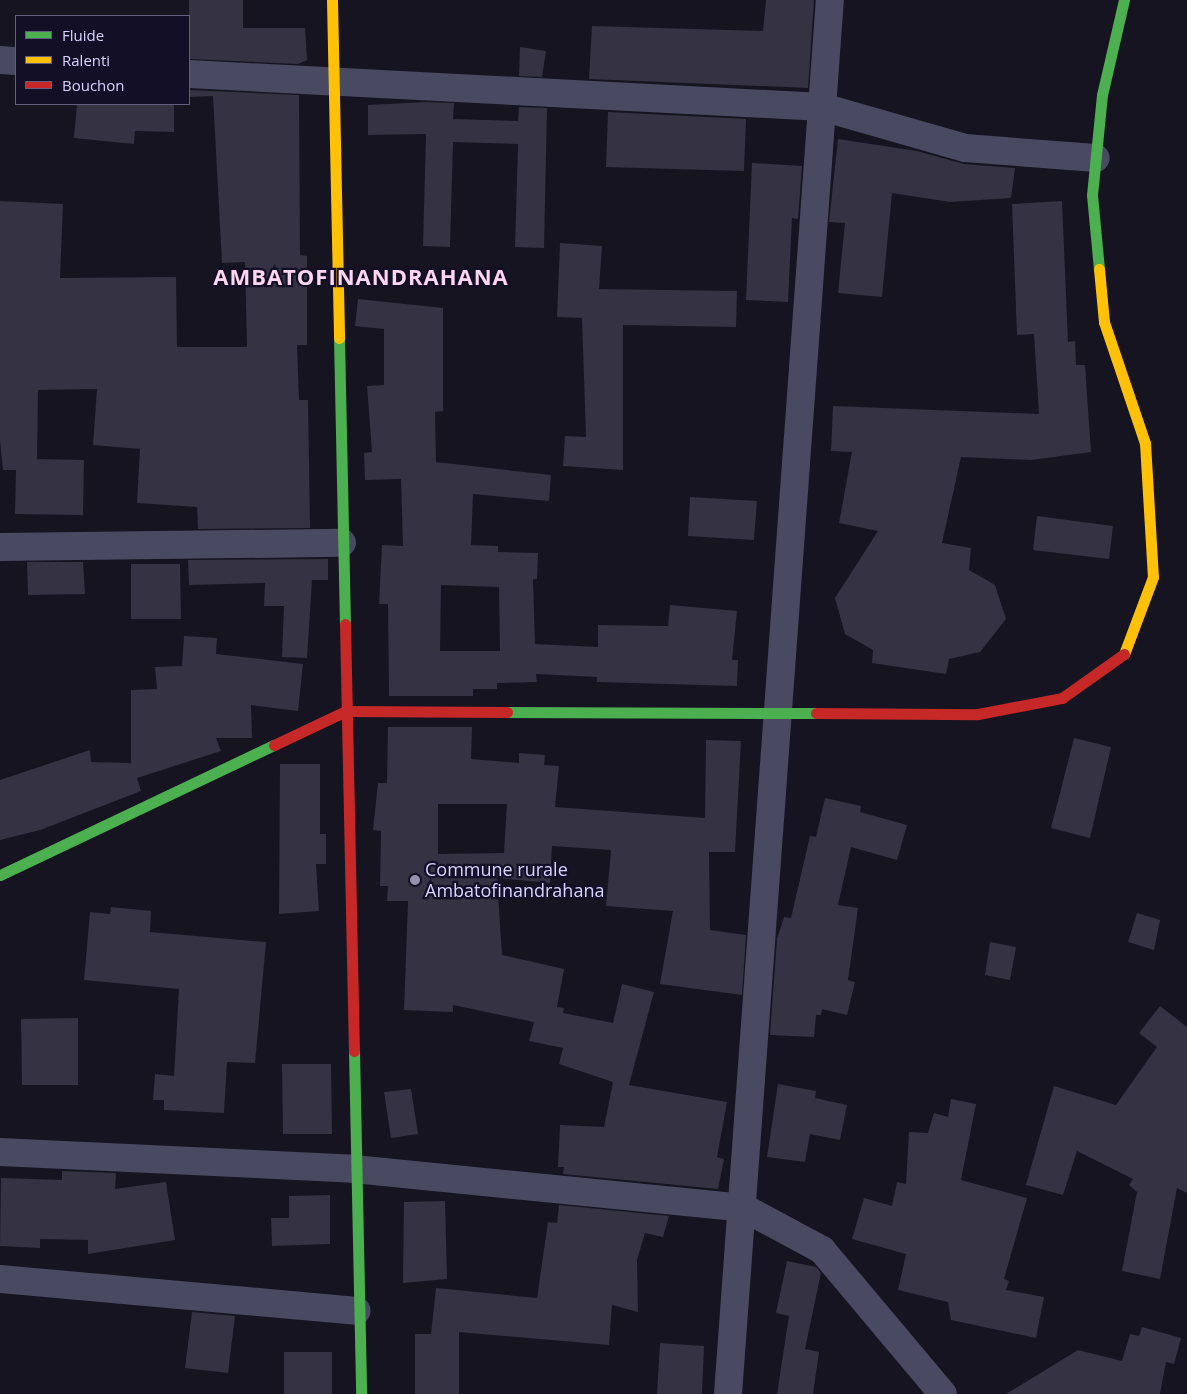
<!DOCTYPE html>
<html>
<head>
<meta charset="utf-8">
<style>
  body { margin:0 }
  #map { position:relative; width:1187px; height:1394px; overflow:hidden; background:#161421; font-family:"Open Sans",sans-serif }
  div>[style] { position:absolute }
  [style*='--x'] { left:calc(var(--x)*1px); top:calc(var(--y)*1px); width:calc(var(--w)*1px); rotate:calc(var(--a)*1deg) }
  .building>* { inset:0; background:#343243 }
  .street>* { height:28px; margin:-14px; padding:0 14px; transform-origin:14px; border-radius:14px; background:#4a4962 }
  .fast>* { height:11px; margin:-5.5px; padding:0 5.5px; transform-origin:5.5px; border-radius:5.5px; background:#4caf50 }
  .slow>* { height:11px; margin:-5.5px; padding:0 5.5px; transform-origin:5.5px; border-radius:5.5px; background:#ffc107 }
  .jam>* { height:11px; margin:-5.5px; padding:0 5.5px; transform-origin:5.5px; border-radius:5.5px; background:#c62828 }
  .dots>* { width:14px; height:14px; translate:-50% -50%; box-sizing:border-box; border:2px solid #130f26; border-radius:50% }
  span { translate:-50% -50%; white-space:nowrap; text-align:center; line-height:1.15; -webkit-text-stroke:4.5px #130f26; paint-order:stroke }
  .poi-label { font-size:18px; color:#d9d4ff }
  .left { translate:0 -50%; text-align:left }
  .district-label { font-size:22px; color:#ffd6f0; font-weight:700; letter-spacing:1px }
  .legend { position:absolute; left:15px; top:15px; width:175px; height:90px; box-sizing:border-box; background:#130f26; border:1px solid #625e7d; margin:0; padding:6px 9px; list-style:none; font-size:15px; color:#d9d4ff }
  .legend li { display:flex; align-items:center; gap:10px; height:25px }
  .legend b { width:25px; border:1px solid #625e7d }
</style>
</head>
<body>
<div id="map">
  <div class="building">
    <i style="clip-path:polygon(189px 0,243px 0,243px 28px,305px 28px,307px 60px,298px 64px,189px 59px)"></i>
    <i style="clip-path:polygon(766px 0,814px 0,808px 88px,589px 79px,592px 26px,763px 31px)"></i>
    <i style="clip-path:polygon(520px 47px,546px 51px,542px 77px,519px 76px)"></i>
    <i style="clip-path:polygon(189px 90px,299px 95px,300px 255px,307px 256px,307px 345px,297px 345px,299px 400px,308px 400px,310px 528px,198px 529px,197px 507px,137px 503px,140px 449px,93px 445px,97px 389px,38px 390px,37px 459px,84px 460px,83px 515px,15px 514px,16px 470px,3px 470px,0 441px,0 201px,63px 204px,60px 278px,176px 277px,177px 347px,247px 347px,245px 262px,222px 263px,213px 96px,189px 97px)"></i>
    <i style="clip-path:polygon(427px 102px,454px 103px,453px 119px,518px 121px,519px 107px,547px 108px,544px 248px,515px 247px,518px 144px,453px 142px,450px 247px,423px 246px,426px 134px,368px 135px,368px 105px)"></i>
    <i style="clip-path:polygon(77px 104px,174px 104px,174px 132px,135px 131px,134px 144px,74px 138px)"></i>
    <i style="clip-path:polygon(608px 112px,746px 119px,744px 171px,606px 167px)"></i>
    <i style="clip-path:polygon(838px 139px,917px 151px,964px 164px,1015px 168px,1011px 198px,950px 202px,892px 193px,882px 297px,838px 293px,845px 223px,829px 222px)"></i>
    <i style="clip-path:polygon(752px 163px,802px 166px,798px 219px,792px 218px,788px 302px,746px 300px)"></i>
    <i style="clip-path:polygon(1062px 201px,1068px 342px,1075px 341px,1076px 365px,1085px 365px,1091px 452px,1031px 460px,961px 457px,942px 543px,971px 548px,969px 570px,995px 585px,1006px 619px,980px 652px,949px 659px,946px 674px,872px 663px,873px 650px,845px 634px,835px 598px,878px 531px,839px 523px,852px 452px,831px 451px,833px 406px,1039px 414px,1034px 334px,1017px 335px,1012px 204px)"></i>
    <i style="clip-path:polygon(560px 243px,602px 246px,599px 289px,737px 291px,736px 327px,623px 325px,623px 470px,563px 466px,565px 436px,586px 437px,582px 318px,557px 317px)"></i>
    <i style="clip-path:polygon(evenodd,358px 299px,443px 308px,443px 411px,435px 412px,436px 462px,551px 475px,549px 501px,473px 494px,471px 545px,498px 546px,498px 552px,538px 553px,537px 579px,533px 579px,535px 644px,598px 647px,598px 625px,668px 626px,670px 605px,737px 611px,732px 660px,738px 660px,737px 686px,597px 682px,597px 677px,536px 674px,537px 682px,497px 683px,497px 689px,473px 689px,473px 696px,389px 696px,388px 604px,379px 604px,382px 545px,403px 546px,401px 479px,365px 480px,364px 453px,372px 452px,367px 386px,384px 385px,384px 329px,355px 326px,358px 299px,441px 585px,499px 587px,500px 651px,440px 651px,441px 585px)"></i>
    <i style="clip-path:polygon(690px 497px,757px 501px,754px 540px,688px 536px)"></i>
    <i style="clip-path:polygon(1037px 516px,1113px 526px,1109px 559px,1033px 550px)"></i>
    <i style="clip-path:polygon(328px 559px,328px 580px,312px 580px,307px 658px,282px 657px,284px 606px,264px 606px,265px 583px,189px 585px,188px 560px)"></i>
    <i style="clip-path:polygon(27px 562px,83px 562px,85px 594px,28px 595px)"></i>
    <i style="clip-path:polygon(131px 564px,180px 564px,181px 619px,131px 619px)"></i>
    <i style="clip-path:polygon(184px 636px,217px 638px,216px 654px,303px 664px,298px 711px,251px 705px,252px 738px,216px 738px,221px 751px,137px 778px,141px 791px,136px 793px,40px 830px,0 840px,0 780px,90px 750px,91px 762px,131px 763px,131px 690px,157px 689px,155px 667px,182px 666px)"></i>
    <i style="clip-path:polygon(evenodd,388px 727px,472px 727px,471px 759px,519px 763px,519px 753px,545px 755px,544px 765px,559px 766px,555px 807px,705px 818px,706px 740px,741px 741px,735px 852px,709px 852px,710px 930px,746px 935px,742px 995px,660px 984px,673px 911px,606px 906px,611px 850px,552px 846px,550px 883px,497px 878px,502px 955px,564px 969px,557px 1007px,564px 1008px,563px 1013px,613px 1023px,622px 984px,654px 992px,629px 1085px,727px 1102px,717px 1157px,724px 1159px,718px 1189px,563px 1174px,564px 1167px,558px 1167px,560px 1125px,604px 1127px,613px 1082px,559px 1064px,563px 1048px,529px 1041px,534px 1022px,453px 1005px,453px 1012px,404px 1010px,408px 901px,387px 901px,388px 886px,380px 886px,381px 831px,373px 830px,378px 783px,387px 783px,388px 727px,438px 804px,507px 804px,504px 853px,438px 854px,438px 804px)"></i>
    <i style="clip-path:polygon(1074px 738px,1111px 747px,1090px 838px,1051px 828px)"></i>
    <i style="clip-path:polygon(280px 764px,320px 764px,320px 834px,326px 834px,326px 864px,316px 864px,319px 911px,279px 914px)"></i>
    <i style="clip-path:polygon(825px 798px,861px 806px,860px 812px,907px 825px,897px 860px,851px 847px,838px 905px,858px 908px,848px 980px,855px 982px,847px 1015px,822px 1009px,821px 1015px,816px 1015px,814px 1037px,770px 1035px,777px 939px,784px 917px,791px 918px,810px 836px,816px 837px)"></i>
    <i style="clip-path:polygon(111px 907px,151px 911px,150px 932px,266px 942px,255px 1063px,227px 1062px,224px 1113px,164px 1110px,164px 1100px,153px 1100px,155px 1074px,174px 1076px,179px 989px,84px 980px,90px 912px,110px 914px)"></i>
    <i style="clip-path:polygon(1137px 913px,1160px 920px,1154px 950px,1128px 942px)"></i>
    <i style="clip-path:polygon(990px 942px,1016px 947px,1010px 980px,985px 975px)"></i>
    <i style="clip-path:polygon(1160px 1006px,1187px 1027px,1187px 1193px,1177px 1188px,1160px 1279px,1122px 1271px,1137px 1192px,1129px 1185px,1133px 1179px,1077px 1151px,1063px 1195px,1026px 1185px,1054px 1086px,1116px 1105px,1157px 1047px,1139px 1033px)"></i>
    <i style="clip-path:polygon(78px 1018px,78px 1085px,22px 1085px,21px 1019px)"></i>
    <i style="clip-path:polygon(282px 1064px,331px 1064px,332px 1134px,283px 1134px)"></i>
    <i style="clip-path:polygon(778px 1084px,816px 1091px,815px 1098px,847px 1105px,840px 1140px,810px 1134px,805px 1162px,767px 1157px)"></i>
    <i style="clip-path:polygon(411px 1089px,418px 1134px,391px 1138px,384px 1092px)"></i>
    <i style="clip-path:polygon(951px 1099px,976px 1104px,961px 1180px,1027px 1198px,1004px 1279px,1009px 1281px,1006px 1290px,1044px 1297px,1036px 1338px,951px 1320px,948px 1302px,898px 1290px,906px 1254px,852px 1239px,864px 1198px,892px 1206px,897px 1182px,906px 1184px,909px 1132px,928px 1133px,934px 1113px,948px 1117px)"></i>
    <i style="clip-path:polygon(62px 1171px,116px 1173px,115px 1189px,166px 1182px,175px 1240px,88px 1254px,88px 1240px,40px 1239px,40px 1248px,0 1246px,1px 1178px,62px 1180px)"></i>
    <i style="clip-path:polygon(330px 1195px,330px 1244px,272px 1246px,271px 1218px,289px 1218px,289px 1196px)"></i>
    <i style="clip-path:polygon(445px 1201px,447px 1279px,403px 1283px,404px 1202px)"></i>
    <i style="clip-path:polygon(559px 1205px,669px 1216px,663px 1237px,645px 1233px,637px 1260px,638px 1312px,612px 1305px,609px 1345px,459px 1332px,459px 1394px,415px 1394px,415px 1334px,431px 1334px,436px 1288px,537px 1298px,548px 1222px,557px 1223px)"></i>
    <i style="clip-path:polygon(787px 1261px,816px 1267px,821px 1273px,805px 1349px,819px 1352px,813px 1394px,777px 1394px,789px 1316px,776px 1313px)"></i>
    <i style="clip-path:polygon(192px 1312px,235px 1316px,228px 1373px,185px 1368px)"></i>
    <i style="clip-path:polygon(1142px 1327px,1181px 1338px,1174px 1364px,1166px 1362px,1160px 1394px,1006px 1394px,1078px 1350px,1122px 1361px,1130px 1334px,1139px 1336px)"></i>
    <i style="clip-path:polygon(660px 1343px,704px 1346px,702px 1394px,657px 1394px)"></i>
    <i style="clip-path:polygon(284px 1352px,332px 1352px,332px 1394px,284px 1394px)"></i>
  </div>
  <div class="street">
    <i style="--x:0;--y:60;--w:16;--a:4"></i>
    <i style="--x:189;--y:74;--w:634;--a:2.98"></i>
    <i style="--x:822;--y:107;--w:149;--a:16"></i>
    <i style="--x:965;--y:148;--w:131;--a:4.4"></i>
    <i style="--x:0;--y:547;--w:342;--a:-0.7"></i>
    <i style="--x:0;--y:1152;--w:354;--a:2.7"></i>
    <i style="--x:354;--y:1169;--w:392;--a:5.7"></i>
    <i style="--x:744;--y:1208;--w:89;--a:28.3"></i>
    <i style="--x:822;--y:1250;--w:188;--a:50"></i>
    <i style="--x:0;--y:1279;--w:358;--a:5.1"></i>
    <i style="--x:728;--y:1394;--w:1398;--a:-85.82"></i>
  </div>
  <div class="fast">
    <i style="--x:1099;--y:269;--w:74;--a:-95.4"></i>
    <i style="--x:1092;--y:195;--w:100;--a:-84.3"></i>
    <i style="--x:1102;--y:95;--w:98;--a:-77"></i>
    <i style="--x:339;--y:338;--w:286;--a:88.8"></i>
    <i style="--x:507;--y:712;--w:309;--a:0.2"></i>
    <i style="--x:0;--y:875;--w:303;--a:-25.4"></i>
    <i style="--x:354;--y:1051;--w:343;--a:88.8"></i>
  </div>
  <div class="slow">
    <i style="--x:332;--y:0;--w:338;--a:88.8"></i>
    <i style="--x:1099;--y:269;--w:53;--a:84.6"></i>
    <i style="--x:1104;--y:322;--w:128;--a:71.3"></i>
    <i style="--x:1145;--y:443;--w:134;--a:86.6"></i>
    <i style="--x:1153;--y:577;--w:82;--a:110.6"></i>
  </div>
  <div class="jam">
    <i style="--x:345;--y:624;--w:427;--a:88.8"></i>
    <i style="--x:816;--y:713;--w:162;--a:0.4"></i>
    <i style="--x:978;--y:714;--w:86;--a:-10.8"></i>
    <i style="--x:1062;--y:698;--w:76;--a:-35.4"></i>
    <i style="--x:274;--y:745;--w:80;--a:-25.3"></i>
    <i style="--x:346;--y:711;--w:161;--a:0.4"></i>
  </div>
  <div class="dots">
    <i style="left:415px;top:880px;background:#9591b1"></i>
  </div>
  <div class="poi-label">
    <span class="left" style="left:425px;top:880px">Commune rurale<br>Ambatofinandrahana</span>
  </div>
  <div class="district-label">
    <span style="left:361px;top:277px">AMBATOFINANDRAHANA</span>
  </div>
  <ul class="legend">
  <li><b style="height:6px;background:#4caf50"></b>Fluide</li>
  <li><b style="height:6px;background:#ffc107"></b>Ralenti</li>
  <li><b style="height:6px;background:#c62828"></b>Bouchon</li>
  </ul>
</div>
</body>
</html>
